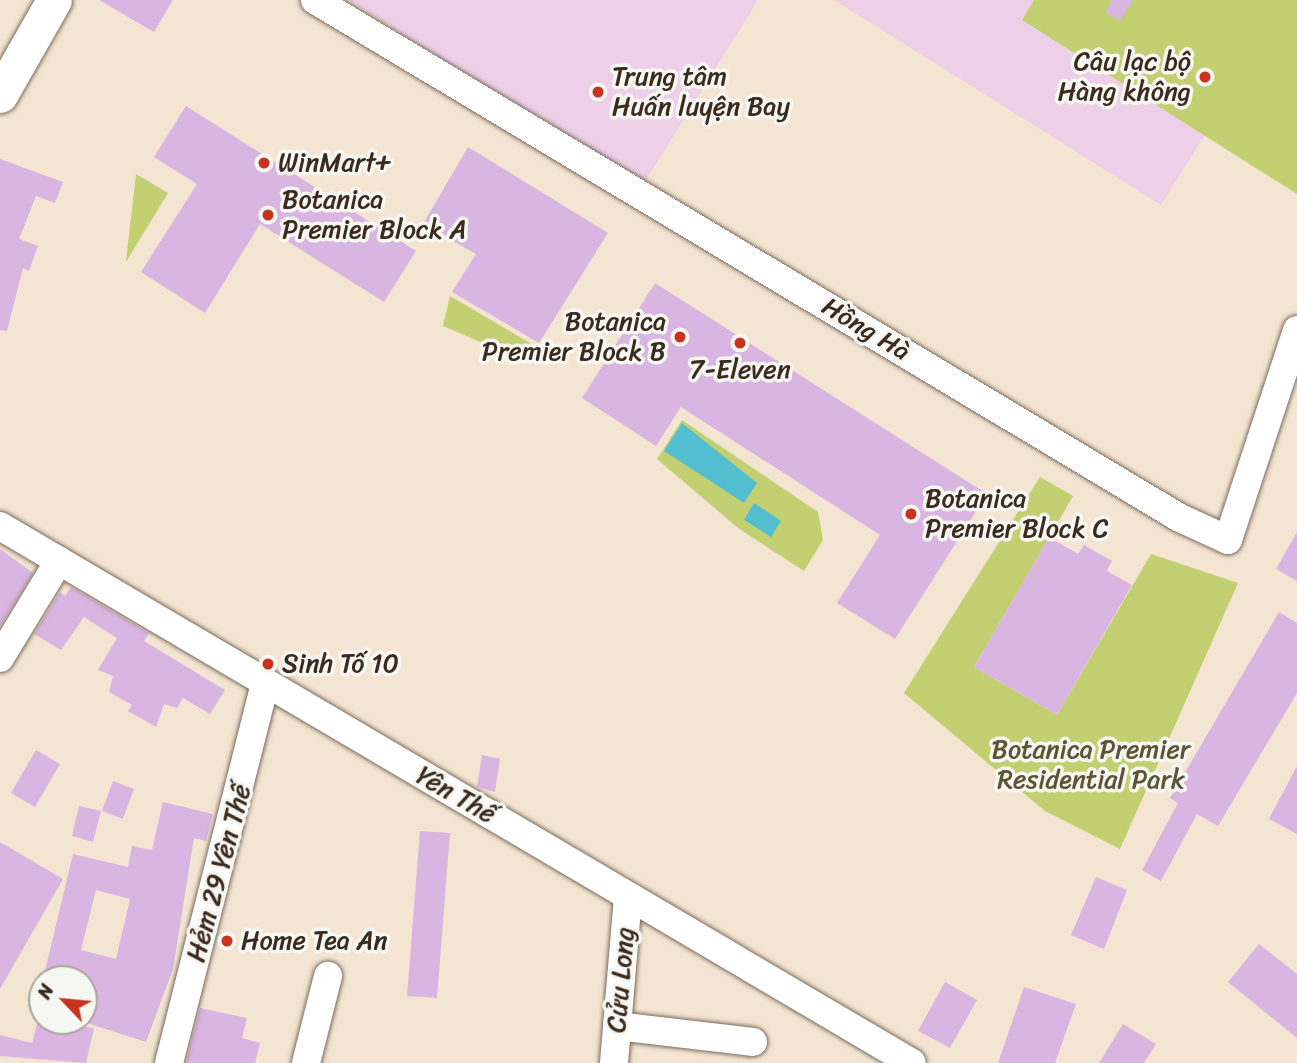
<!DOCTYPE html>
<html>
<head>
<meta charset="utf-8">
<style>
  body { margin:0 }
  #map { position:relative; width:1297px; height:1063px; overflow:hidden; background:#f4e5d2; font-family:Sriracha,sans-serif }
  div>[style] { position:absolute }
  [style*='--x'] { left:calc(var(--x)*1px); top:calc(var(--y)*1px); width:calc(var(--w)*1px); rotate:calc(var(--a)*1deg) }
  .built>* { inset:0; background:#edd0e8 }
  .green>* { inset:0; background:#c2d072 }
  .water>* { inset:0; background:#54bed1 }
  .building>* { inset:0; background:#d9b5e1 }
  .roads { filter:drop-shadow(0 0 2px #7c6b5d) drop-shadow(0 0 2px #7c6b5d) }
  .minor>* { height:28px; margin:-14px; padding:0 14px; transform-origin:14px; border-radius:14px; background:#fff }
  .major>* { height:35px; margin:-17.5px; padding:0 17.5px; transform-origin:17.5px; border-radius:17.5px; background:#fff }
  .dots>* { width:19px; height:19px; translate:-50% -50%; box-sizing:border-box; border:4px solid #f6f6f2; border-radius:50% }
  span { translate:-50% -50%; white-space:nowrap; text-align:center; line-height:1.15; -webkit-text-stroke:7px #f6f6f2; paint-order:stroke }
  .poi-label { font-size:26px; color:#3b2a1e }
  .right { translate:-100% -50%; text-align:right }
  .left { translate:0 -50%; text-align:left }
  .street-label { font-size:26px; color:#3b2a1e }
  .park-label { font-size:26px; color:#5d5433 }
  .north { position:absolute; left:28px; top:965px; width:70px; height:70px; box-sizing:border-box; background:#f6f6f2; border:2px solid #aba49d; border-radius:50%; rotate:296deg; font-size:19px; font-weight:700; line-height:28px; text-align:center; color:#3b2a1e }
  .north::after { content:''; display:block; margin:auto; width:24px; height:32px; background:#c8321e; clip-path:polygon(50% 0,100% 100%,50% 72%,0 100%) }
</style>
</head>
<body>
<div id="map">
  <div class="built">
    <i style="clip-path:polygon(348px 0,758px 0,643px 185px)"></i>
    <i style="clip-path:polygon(834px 0,1034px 0,1022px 20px,1205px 135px,1161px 205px)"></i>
  </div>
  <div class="green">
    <i style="clip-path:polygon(1034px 0,1297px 0,1297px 194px,1022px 20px)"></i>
    <i style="clip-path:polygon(136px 174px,168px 193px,126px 262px)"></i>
    <i style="clip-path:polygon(450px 296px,537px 347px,527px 362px,443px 326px)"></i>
    <i style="clip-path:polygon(682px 420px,818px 512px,823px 540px,804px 571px,738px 528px,657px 459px)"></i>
    <i style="clip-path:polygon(1040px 477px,1073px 496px,974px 667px,1057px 715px,1151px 554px,1238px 583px,1120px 849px,1045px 811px,904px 693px)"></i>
  </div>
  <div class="water">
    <i style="clip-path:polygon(682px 423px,757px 483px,744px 503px,664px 451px)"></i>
    <i style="clip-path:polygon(754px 503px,781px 521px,771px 537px,744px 520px)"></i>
  </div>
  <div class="building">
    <i style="clip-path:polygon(99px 0,173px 0,154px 32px)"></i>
    <i style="clip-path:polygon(1112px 0,1133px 0,1120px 21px,1105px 12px)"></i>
    <i style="clip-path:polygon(186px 106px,416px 251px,384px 302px,260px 224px,205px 313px,141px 272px,197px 184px,154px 157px)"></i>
    <i style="clip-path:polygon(468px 147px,608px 233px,539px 343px,452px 292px,476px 254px,423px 224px)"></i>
    <i style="clip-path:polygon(0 159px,63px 182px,55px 203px,36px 196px,19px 239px,38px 246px,29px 271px,23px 268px,7px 331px,0 330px)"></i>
    <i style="clip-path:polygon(655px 283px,987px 494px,895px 639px,837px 603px,880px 535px,681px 407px,656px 446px,582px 398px)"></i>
    <i style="clip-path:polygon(1297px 532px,1297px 581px,1276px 569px)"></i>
    <i style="clip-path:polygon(1049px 537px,1078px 554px,1084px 545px,1112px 561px,1107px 571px,1132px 585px,1057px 715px,974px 667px)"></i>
    <i style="clip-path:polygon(0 549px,33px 573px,0 626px)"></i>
    <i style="clip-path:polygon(71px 587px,149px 633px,144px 641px,225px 690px,210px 714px,183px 698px,177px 708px,164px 704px,156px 727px,128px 711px,132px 705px,109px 692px,113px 676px,98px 670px,117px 638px,84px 617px,61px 650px,34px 634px,60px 592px,65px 596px)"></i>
    <i style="clip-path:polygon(1279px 612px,1297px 623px,1297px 693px,1218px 826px,1197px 814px,1161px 881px,1142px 870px,1178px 803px,1170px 798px)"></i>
    <i style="clip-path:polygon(36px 750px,60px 764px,35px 807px,11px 793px)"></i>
    <i style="clip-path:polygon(482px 755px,500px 759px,495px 792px,477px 787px)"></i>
    <i style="clip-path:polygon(1297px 766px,1297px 834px,1269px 819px)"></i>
    <i style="clip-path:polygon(113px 781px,134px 789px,123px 819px,102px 811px)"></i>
    <i style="clip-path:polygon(evenodd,163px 802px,213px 814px,206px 841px,194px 838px,173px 969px,146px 1042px,84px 1022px,84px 979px,43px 979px,73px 854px,128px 867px,132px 846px,152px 850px,163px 802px,96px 890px,130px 899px,116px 959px,81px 950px,96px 890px)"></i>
    <i style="clip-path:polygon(79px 806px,101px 811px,93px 842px,72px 836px)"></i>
    <i style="clip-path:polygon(420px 831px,450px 833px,437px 998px,407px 996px)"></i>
    <i style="clip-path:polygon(0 842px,63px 879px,0 989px)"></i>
    <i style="clip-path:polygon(1096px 877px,1127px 890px,1104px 949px,1071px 935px)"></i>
    <i style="clip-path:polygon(1259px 944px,1297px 974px,1297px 1038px,1228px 982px)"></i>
    <i style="clip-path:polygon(945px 982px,977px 1000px,950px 1048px,918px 1031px)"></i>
    <i style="clip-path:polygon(1024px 987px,1076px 1004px,1055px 1063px,998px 1063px)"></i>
    <i style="clip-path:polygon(200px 1008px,247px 1018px,242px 1038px,260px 1043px,255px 1063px,186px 1063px)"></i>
    <i style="clip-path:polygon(38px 1021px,94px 1028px,86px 1063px,0 1056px,0 1035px,32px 1043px)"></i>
    <i style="clip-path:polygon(1123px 1024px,1156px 1044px,1144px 1063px,1099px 1063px)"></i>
  </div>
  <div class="roads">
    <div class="minor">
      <i style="--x:315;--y:0;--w:1006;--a:30.92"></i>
      <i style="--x:1178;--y:517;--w:55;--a:24.7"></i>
      <i style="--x:1228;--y:540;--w:221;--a:-71.8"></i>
      <i style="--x:0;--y:526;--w:1058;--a:30.49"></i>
      <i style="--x:0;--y:658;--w:114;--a:-58.7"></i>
      <i style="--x:617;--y:1026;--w:137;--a:6.7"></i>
      <i style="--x:169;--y:1063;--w:392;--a:-75.8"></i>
      <i style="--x:306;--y:1063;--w:90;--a:-75.8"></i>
      <i style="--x:614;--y:1063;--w:167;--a:-85.2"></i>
    </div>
    <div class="major">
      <i style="--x:0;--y:95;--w:109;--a:-60.4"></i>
    </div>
  </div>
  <div class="dots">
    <i style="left:1205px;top:77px;background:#c8321e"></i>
    <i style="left:598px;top:92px;background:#c8321e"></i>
    <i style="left:264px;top:163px;background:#c8321e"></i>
    <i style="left:268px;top:215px;background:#c8321e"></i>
    <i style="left:680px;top:337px;background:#c8321e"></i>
    <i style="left:740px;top:343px;background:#c8321e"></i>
    <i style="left:911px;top:514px;background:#c8321e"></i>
    <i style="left:268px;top:664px;background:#c8321e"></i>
    <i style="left:227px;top:941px;background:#c8321e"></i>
  </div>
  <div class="poi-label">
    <span class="right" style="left:1191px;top:77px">Câu lạc bộ<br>Hàng không</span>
    <span class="left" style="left:612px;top:92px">Trung tâm<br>Huấn luyện Bay</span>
    <span class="left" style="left:278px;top:163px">WinMart+</span>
    <span class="left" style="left:282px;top:215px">Botanica<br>Premier Block A</span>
    <span class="right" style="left:666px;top:337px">Botanica<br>Premier Block B</span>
    <span style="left:740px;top:370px">7-Eleven</span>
    <span class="left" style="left:925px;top:514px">Botanica<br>Premier Block C</span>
    <span class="left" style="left:282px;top:664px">Sinh Tố 10</span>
    <span class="left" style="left:241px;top:941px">Home Tea An</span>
  </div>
  <div class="street-label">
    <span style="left:866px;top:329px;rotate:31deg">Hồng Hà</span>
    <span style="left:456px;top:795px;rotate:30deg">Yên Thế</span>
    <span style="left:219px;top:873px;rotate:-75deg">Hẻm 29 Yên Thế</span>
    <span style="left:621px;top:980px;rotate:-85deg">Cửu Long</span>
  </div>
  <div class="park-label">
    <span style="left:1091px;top:765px">Botanica Premier<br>Residential Park</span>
  </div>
  <div class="north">N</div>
</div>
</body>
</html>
